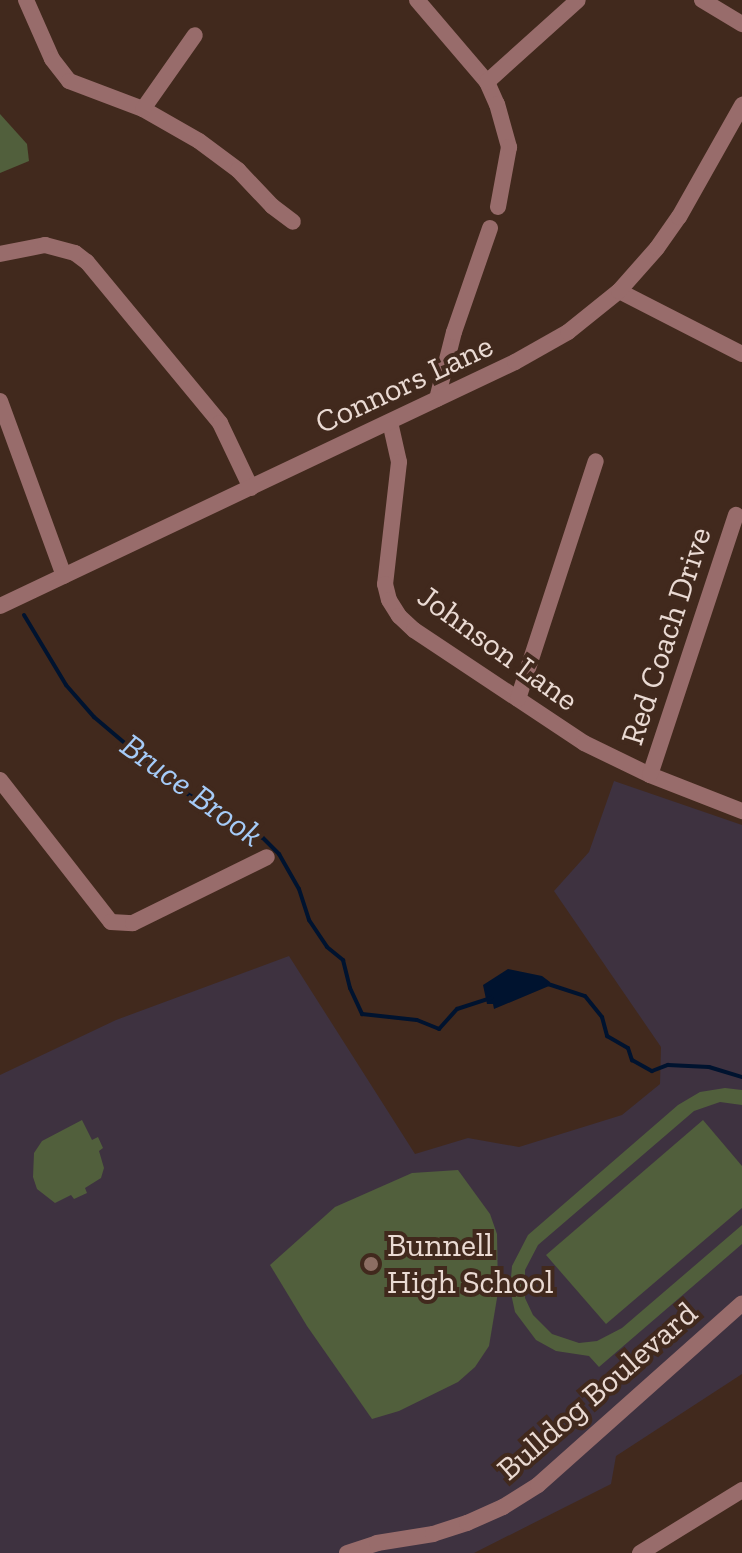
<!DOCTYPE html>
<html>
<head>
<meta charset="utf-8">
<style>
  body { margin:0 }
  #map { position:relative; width:742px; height:1553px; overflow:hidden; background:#41291d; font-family:"Zilla Slab",serif }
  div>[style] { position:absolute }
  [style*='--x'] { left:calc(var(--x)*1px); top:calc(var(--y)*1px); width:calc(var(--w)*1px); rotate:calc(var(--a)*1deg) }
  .education>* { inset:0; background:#3e3240 }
  .green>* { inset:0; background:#515f3c }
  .water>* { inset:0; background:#00132f }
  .stream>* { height:4px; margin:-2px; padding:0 2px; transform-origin:2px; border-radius:2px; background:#00132f }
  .minor>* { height:16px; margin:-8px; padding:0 8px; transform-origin:8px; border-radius:8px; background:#986c6b }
  .dots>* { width:22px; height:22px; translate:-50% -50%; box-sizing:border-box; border:4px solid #41291d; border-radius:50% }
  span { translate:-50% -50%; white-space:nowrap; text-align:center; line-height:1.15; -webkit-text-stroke:8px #41291d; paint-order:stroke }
  .street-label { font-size:32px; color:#eadad3 }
  .poi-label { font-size:32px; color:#eadad3 }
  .left { translate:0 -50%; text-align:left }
  .water-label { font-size:34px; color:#a5cbf8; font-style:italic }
</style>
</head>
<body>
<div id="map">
  <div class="education">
    <i style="clip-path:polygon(614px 781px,742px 825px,742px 1374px,616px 1456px,611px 1484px,474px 1553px,0 1553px,0 1075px,116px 1020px,289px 956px,415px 1154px,468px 1138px,519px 1147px,622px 1115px,660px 1084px,661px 1047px,554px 891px,589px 852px)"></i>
  </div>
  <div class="green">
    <i style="clip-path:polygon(0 114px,27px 144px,29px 161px,0 173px)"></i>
    <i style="clip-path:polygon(725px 1088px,742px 1090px,742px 1105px,720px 1102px,694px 1111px,538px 1245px,525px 1270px,525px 1298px,533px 1315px,552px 1334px,579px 1343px,597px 1341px,622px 1328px,742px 1225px,742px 1244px,599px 1367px,589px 1356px,556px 1351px,536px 1340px,515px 1312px,510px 1289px,512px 1266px,528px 1235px,678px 1105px,700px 1092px)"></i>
    <i style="clip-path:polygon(82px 1120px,92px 1140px,98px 1137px,103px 1148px,99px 1151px,104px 1168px,101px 1178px,85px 1188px,87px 1193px,74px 1199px,71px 1195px,55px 1203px,37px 1189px,33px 1177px,34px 1153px,42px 1141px)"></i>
    <i style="clip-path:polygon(703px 1120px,742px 1166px,742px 1208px,606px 1324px,546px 1255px)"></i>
    <i style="clip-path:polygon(458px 1170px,490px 1214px,497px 1234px,498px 1292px,489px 1346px,475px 1367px,458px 1382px,399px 1411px,372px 1419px,307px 1326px,270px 1265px,335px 1207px,412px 1173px)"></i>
  </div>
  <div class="water">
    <i style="clip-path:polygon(508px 969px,542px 976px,550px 982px,549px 986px,494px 1009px,493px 1004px,487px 1004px,483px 985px)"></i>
  </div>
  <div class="stream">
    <i style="--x:24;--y:615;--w:82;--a:59"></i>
    <i style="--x:66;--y:685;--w:43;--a:48.8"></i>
    <i style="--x:94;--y:717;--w:111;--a:40.3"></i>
    <i style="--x:179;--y:789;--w:97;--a:30.3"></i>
    <i style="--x:263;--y:838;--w:23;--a:45"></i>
    <i style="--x:279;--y:854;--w:40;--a:60.3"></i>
    <i style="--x:299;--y:889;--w:33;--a:72"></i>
    <i style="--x:309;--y:920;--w:32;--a:56"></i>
    <i style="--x:327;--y:947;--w:21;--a:39"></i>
    <i style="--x:343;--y:960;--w:29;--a:76"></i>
    <i style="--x:350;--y:988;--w:29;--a:65"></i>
    <i style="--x:362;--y:1014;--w:55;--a:6.2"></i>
    <i style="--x:417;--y:1020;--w:24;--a:22"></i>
    <i style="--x:439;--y:1029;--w:27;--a:-48"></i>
    <i style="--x:457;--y:1009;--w:36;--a:-18"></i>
    <i style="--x:548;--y:984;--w:39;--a:18"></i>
    <i style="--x:585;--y:996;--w:27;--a:51"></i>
    <i style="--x:602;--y:1017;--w:20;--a:75"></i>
    <i style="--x:607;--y:1036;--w:24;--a:30"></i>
    <i style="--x:628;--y:1048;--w:13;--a:72"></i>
    <i style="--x:632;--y:1060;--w:23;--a:29"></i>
    <i style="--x:652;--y:1071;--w:17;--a:-21"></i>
    <i style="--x:668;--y:1065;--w:41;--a:2.8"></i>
    <i style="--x:709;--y:1067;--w:34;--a:17"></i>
  </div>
  <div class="minor">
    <i style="--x:26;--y:0;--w:64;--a:66.2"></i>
    <i style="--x:52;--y:59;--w:28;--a:52"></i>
    <i style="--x:69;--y:81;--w:79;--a:20.7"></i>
    <i style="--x:143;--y:109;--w:64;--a:29.7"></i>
    <i style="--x:199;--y:141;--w:49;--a:36.6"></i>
    <i style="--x:238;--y:170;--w:50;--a:46.6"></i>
    <i style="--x:272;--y:206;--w:26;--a:37"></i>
    <i style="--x:417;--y:0;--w:108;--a:49.5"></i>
    <i style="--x:487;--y:82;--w:24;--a:66"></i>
    <i style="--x:497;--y:104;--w:45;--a:74.4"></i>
    <i style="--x:509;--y:147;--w:61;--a:100.4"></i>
    <i style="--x:702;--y:0;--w:47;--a:31"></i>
    <i style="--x:487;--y:82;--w:122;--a:-42"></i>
    <i style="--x:143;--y:109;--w:90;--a:-54.9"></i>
    <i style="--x:0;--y:254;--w:46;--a:-11.3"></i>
    <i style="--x:45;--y:245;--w:31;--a:15"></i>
    <i style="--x:75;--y:253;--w:15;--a:37"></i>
    <i style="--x:87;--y:262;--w:209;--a:50.4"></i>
    <i style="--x:220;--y:423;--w:72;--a:64.5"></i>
    <i style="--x:619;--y:291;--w:138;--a:27.1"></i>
    <i style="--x:437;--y:399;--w:69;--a:-75.8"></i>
    <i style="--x:454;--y:332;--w:110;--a:-70.9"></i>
    <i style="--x:0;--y:401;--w:186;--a:69.9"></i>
    <i style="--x:390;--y:422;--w:41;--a:77.3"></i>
    <i style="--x:399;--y:462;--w:123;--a:96.5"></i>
    <i style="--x:385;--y:584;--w:16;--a:76"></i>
    <i style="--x:389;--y:600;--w:19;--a:58"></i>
    <i style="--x:399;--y:616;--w:21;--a:43"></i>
    <i style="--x:414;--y:630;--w:204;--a:33.6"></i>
    <i style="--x:584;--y:743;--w:73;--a:25.9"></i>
    <i style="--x:650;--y:775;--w:99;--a:21.4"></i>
    <i style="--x:0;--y:606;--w:570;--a:-25.35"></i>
    <i style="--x:515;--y:362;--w:61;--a:-29.5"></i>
    <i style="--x:568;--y:332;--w:65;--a:-38.8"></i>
    <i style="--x:619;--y:291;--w:57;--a:-48.5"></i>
    <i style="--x:657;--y:248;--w:38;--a:-55"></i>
    <i style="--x:679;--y:217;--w:129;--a:-60.6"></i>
    <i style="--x:518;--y:699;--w:250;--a:-71.9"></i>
    <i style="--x:650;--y:775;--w:274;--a:-71.7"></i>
    <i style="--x:0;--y:780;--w:180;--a:52"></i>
    <i style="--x:111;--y:922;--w:22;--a:3"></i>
    <i style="--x:133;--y:923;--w:149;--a:-26.2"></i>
    <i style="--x:347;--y:1553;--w:32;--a:-18"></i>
    <i style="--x:377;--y:1543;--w:57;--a:-9.1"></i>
    <i style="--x:433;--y:1534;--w:36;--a:-18"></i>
    <i style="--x:467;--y:1523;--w:39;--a:-24"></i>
    <i style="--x:503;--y:1507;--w:41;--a:-32.2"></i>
    <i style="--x:538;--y:1485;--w:273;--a:-41.7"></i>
    <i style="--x:640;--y:1553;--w:120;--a:-31.7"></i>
  </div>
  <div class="dots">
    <i style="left:371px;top:1264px;background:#8d6e63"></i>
  </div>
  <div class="street-label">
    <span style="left:404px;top:384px;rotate:-25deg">Connors Lane</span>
    <span style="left:666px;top:636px;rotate:-72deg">Red Coach Drive</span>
    <span style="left:498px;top:648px;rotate:36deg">Johnson Lane</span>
    <span style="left:597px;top:1391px;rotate:-41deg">Bulldog Boulevard</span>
  </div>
  <div class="poi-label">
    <span class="left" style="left:387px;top:1264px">Bunnell<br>High School</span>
  </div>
  <div class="water-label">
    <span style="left:192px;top:790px;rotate:36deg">Bruce Brook</span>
  </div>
</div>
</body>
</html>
